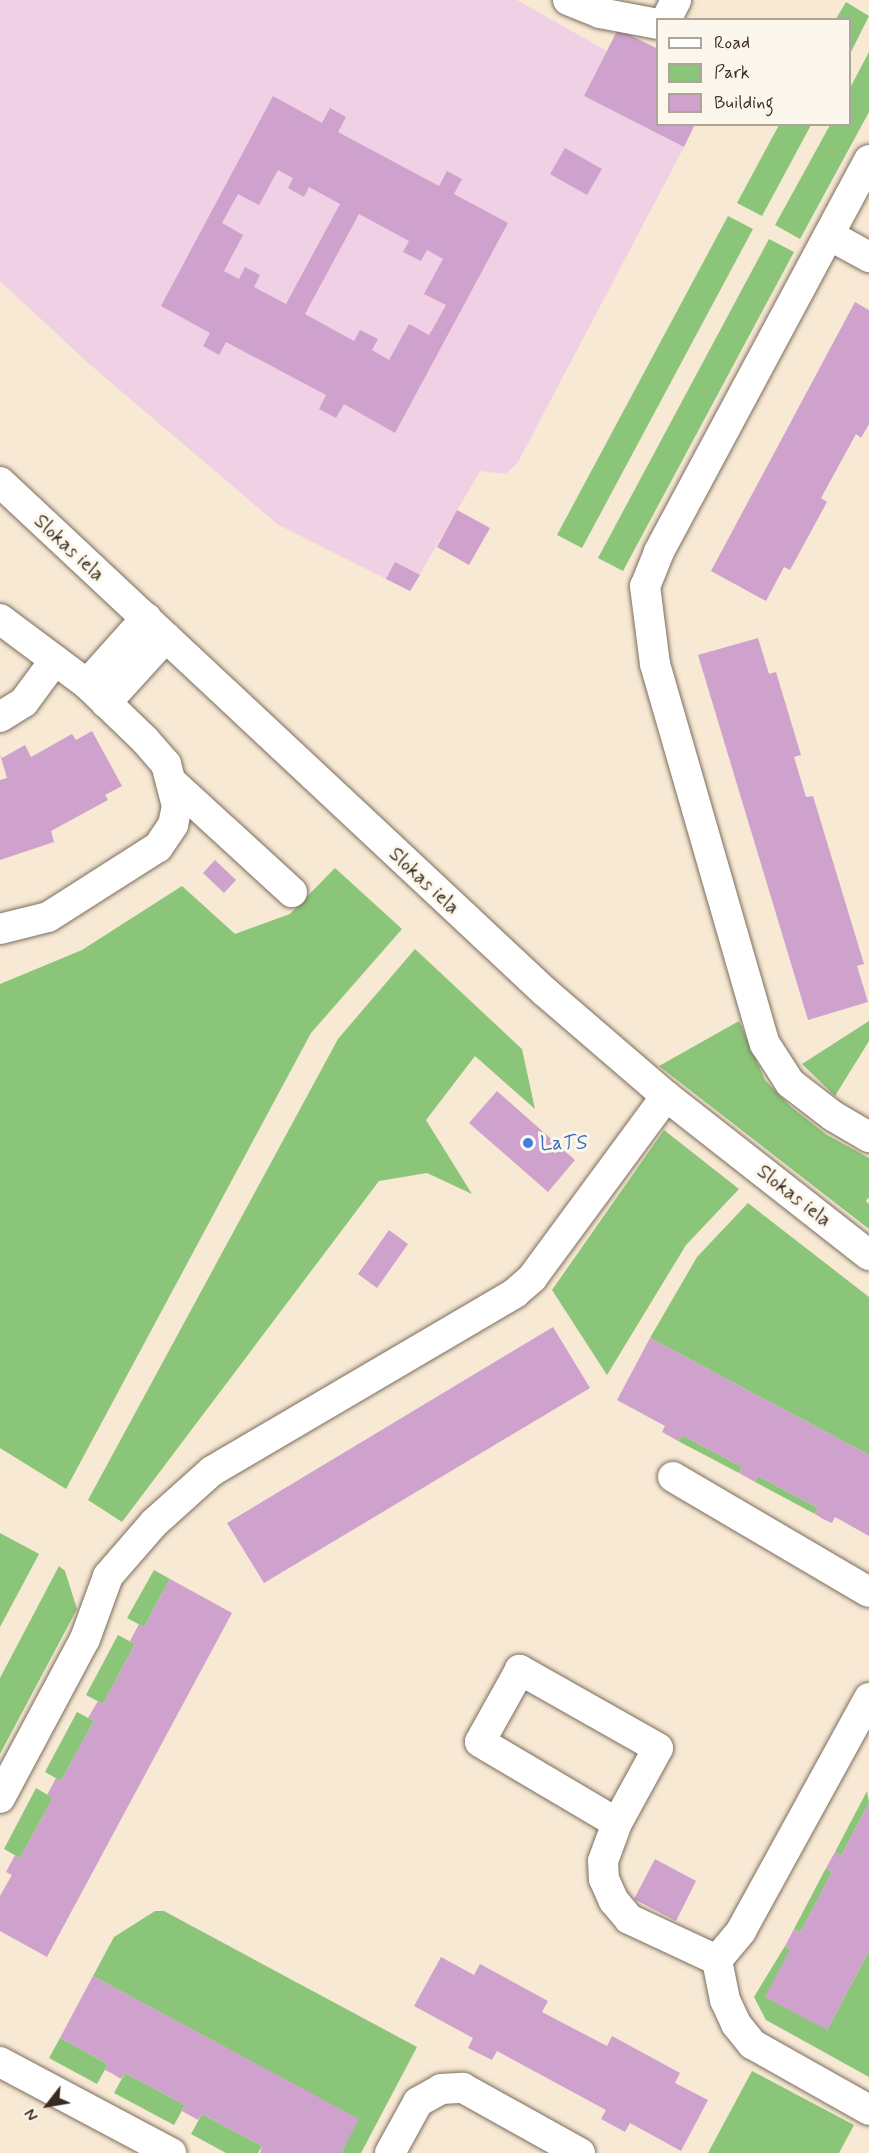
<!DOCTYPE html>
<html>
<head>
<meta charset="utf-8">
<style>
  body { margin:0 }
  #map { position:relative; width:869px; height:2153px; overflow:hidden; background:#f7e9d4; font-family:Mynerve,sans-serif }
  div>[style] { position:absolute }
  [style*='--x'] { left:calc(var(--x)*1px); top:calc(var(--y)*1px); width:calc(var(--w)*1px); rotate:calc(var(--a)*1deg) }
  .built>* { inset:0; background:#f0d0e4 }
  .green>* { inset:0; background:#8bc579 }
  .building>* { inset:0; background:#cfa2cd }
  .roads { filter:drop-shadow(0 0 2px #7d6d5e) drop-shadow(0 0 2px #7d6d5e) }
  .minor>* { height:30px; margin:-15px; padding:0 15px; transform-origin:15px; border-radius:15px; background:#fff }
  .dots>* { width:16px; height:16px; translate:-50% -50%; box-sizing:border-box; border:3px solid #fbf7ec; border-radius:50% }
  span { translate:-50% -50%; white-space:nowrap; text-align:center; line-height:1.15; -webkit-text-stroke:6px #fbf7ec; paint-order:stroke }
  .street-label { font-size:20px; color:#3b2a1e }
  .shop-label { font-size:20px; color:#366cbe }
  .left { translate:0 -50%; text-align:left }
  .legend { position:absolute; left:656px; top:18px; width:195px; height:108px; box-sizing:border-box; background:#fbf7ec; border:2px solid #aea59a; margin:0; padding:8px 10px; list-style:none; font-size:18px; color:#3b2a1e }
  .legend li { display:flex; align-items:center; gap:12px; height:30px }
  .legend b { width:30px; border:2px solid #aea59a }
  .north { position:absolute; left:18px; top:2075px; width:60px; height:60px; -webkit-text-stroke:4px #fbf7ec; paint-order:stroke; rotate:239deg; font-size:16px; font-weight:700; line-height:24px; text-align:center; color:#3b2a1e }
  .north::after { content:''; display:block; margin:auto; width:21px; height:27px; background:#3b2a1e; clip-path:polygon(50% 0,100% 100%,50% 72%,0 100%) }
</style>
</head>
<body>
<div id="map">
  <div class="built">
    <i style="clip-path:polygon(0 0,517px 0,607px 51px,584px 96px,684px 147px,518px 462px,506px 474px,480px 471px,410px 591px,277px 524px,87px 362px,0 281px)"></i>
  </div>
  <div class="green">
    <i style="clip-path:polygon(846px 2px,869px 16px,850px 54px,850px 20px,836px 19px)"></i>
    <i style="clip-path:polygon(869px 52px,869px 112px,800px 239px,775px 225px,830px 125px,850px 124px,850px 88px)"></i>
    <i style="clip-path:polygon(779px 125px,811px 125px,762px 216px,737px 203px)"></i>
    <i style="clip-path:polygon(728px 216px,753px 229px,582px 548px,557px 535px)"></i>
    <i style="clip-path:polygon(769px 239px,794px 252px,623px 571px,598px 558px)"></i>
    <i style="clip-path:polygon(335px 868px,402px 929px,311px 1033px,66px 1489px,0 1448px,0 984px,82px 950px,182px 886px,235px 934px,290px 914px)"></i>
    <i style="clip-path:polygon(415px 949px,522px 1049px,535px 1109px,475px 1056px,426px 1120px,472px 1194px,427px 1173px,379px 1181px,122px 1522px,88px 1500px,338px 1039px)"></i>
    <i style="clip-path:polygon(739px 1021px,765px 1080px,790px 1106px,827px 1135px,869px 1158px,869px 1197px,866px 1201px,869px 1204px,869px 1229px,659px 1066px)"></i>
    <i style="clip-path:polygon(869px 1021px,869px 1041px,835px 1096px,802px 1064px)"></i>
    <i style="clip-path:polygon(664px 1130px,739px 1189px,686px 1245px,607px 1375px,552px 1290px)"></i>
    <i style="clip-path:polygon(748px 1203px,869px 1297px,869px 1455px,650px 1338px,697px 1257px)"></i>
    <i style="clip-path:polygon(682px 1435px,742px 1467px,739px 1473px,678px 1441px)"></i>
    <i style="clip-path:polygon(758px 1476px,818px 1508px,815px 1514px,755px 1482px)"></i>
    <i style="clip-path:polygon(0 1533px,39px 1554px,0 1627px)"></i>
    <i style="clip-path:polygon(59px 1566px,65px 1571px,77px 1609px,0 1754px,0 1678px)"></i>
    <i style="clip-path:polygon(154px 1570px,170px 1579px,144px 1627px,127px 1618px)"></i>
    <i style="clip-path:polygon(118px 1635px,135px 1644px,103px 1704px,86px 1695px)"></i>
    <i style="clip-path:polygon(77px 1712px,94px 1721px,61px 1781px,45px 1772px)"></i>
    <i style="clip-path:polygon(36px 1788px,53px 1798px,20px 1858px,4px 1849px)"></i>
    <i style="clip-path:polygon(867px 1791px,869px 1803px,841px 1856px,835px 1852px)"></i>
    <i style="clip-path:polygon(826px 1868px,832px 1872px,800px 1933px,794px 1929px)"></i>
    <i style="clip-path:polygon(155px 1911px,164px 1911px,417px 2047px,361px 2153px,341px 2153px,358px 2119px,93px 1976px,114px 1937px)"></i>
    <i style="clip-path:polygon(785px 1946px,790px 1949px,827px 2030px,869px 1951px,869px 2077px,766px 2020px,754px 1997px)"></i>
    <i style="clip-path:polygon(60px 2038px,108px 2064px,97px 2084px,49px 2058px)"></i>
    <i style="clip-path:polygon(752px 2071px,854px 2125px,839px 2153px,708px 2153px)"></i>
    <i style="clip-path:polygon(125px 2073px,185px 2105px,174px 2125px,114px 2093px)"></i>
    <i style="clip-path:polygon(202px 2114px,262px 2146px,258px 2153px,226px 2153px,191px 2134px)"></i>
  </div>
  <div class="building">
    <i style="clip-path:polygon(618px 29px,658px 49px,658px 124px,695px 124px,684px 147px,584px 96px)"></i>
    <i style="clip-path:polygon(evenodd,273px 96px,322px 123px,330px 108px,346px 117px,338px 132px,439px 186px,447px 171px,462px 179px,454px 194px,508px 223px,395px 433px,344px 404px,336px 418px,319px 409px,326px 395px,226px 342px,219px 355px,203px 346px,210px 333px,161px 306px,273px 96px,278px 170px,293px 178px,288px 188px,304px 197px,309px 187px,340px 204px,286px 304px,254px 287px,260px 275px,245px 267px,239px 279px,224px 271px,243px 235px,222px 223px,238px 194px,259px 205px,278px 170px,273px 96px,359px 214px,409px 241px,403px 252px,421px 261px,427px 250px,443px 259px,424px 294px,446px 305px,436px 323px,429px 335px,409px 324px,389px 360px,372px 350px,378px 339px,360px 330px,354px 341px,305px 314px,359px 214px)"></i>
    <i style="clip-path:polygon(565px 148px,602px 169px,587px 195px,550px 174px)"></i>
    <i style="clip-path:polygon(855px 302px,869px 310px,869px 424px,861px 438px,856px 434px,821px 498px,827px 502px,790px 570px,784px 567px,766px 601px,711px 571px)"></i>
    <i style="clip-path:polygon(457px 510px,490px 528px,469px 565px,437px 547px)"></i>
    <i style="clip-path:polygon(395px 562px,420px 575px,410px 591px,386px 579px)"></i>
    <i style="clip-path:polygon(758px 638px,769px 674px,776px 672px,801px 755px,794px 757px,806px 797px,813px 796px,864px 964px,857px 966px,868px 1002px,808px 1020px,698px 655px)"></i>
    <i style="clip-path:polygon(92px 731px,122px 786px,105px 795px,108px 800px,51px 831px,54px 842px,0 860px,0 780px,7px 778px,0 754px,2px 758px,25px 745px,31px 757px,72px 734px,76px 740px)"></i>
    <i style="clip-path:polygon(215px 860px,236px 880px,224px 893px,203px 873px)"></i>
    <i style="clip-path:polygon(497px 1091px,575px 1160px,548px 1192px,469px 1123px)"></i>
    <i style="clip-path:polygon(389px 1230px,408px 1244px,377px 1288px,358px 1274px)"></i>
    <i style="clip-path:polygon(553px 1327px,590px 1388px,264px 1583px,227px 1523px)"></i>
    <i style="clip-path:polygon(650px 1338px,869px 1455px,869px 1536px,835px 1517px,832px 1523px,823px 1519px,815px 1514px,818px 1508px,758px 1476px,755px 1482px,739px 1473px,742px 1467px,682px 1435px,678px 1441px,662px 1432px,665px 1426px,617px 1400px)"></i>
    <i style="clip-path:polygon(170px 1579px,232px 1613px,47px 1957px,0 1931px,0 1896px,12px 1875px,6px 1872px,15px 1855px,20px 1858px,53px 1798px,47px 1795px,56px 1778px,61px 1781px,94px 1721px,88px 1718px,98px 1701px,103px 1704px,135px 1644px,130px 1641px,139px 1624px,144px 1627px)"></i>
    <i style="clip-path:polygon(869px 1803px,869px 1951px,827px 2030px,765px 1997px,790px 1949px,785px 1946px,794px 1929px,800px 1933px,832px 1872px,826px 1868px,835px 1852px,841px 1856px)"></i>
    <i style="clip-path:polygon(655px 1859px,696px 1881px,676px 1921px,634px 1899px)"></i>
    <i style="clip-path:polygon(441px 1957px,474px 1975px,480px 1964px,548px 2001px,542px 2012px,607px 2046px,612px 2036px,680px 2073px,675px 2083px,708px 2100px,681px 2151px,630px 2123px,625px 2132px,601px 2119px,606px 2110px,497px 2051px,492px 2060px,468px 2048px,473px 2038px,414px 2006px)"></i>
    <i style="clip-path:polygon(93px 1976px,359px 2119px,341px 2153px,260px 2153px,262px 2146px,202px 2114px,198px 2120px,182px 2111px,185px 2105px,125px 2073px,121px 2079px,113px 2074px,105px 2070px,108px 2064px,60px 2038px)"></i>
  </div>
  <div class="roads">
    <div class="minor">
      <i style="--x:568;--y:0;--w:35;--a:22"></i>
      <i style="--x:600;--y:13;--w:59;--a:10.7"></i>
      <i style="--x:666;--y:20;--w:22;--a:-63"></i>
      <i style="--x:869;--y:160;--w:445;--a:118.2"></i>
      <i style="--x:659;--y:552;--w:37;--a:112"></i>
      <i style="--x:645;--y:586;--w:79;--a:82.7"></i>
      <i style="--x:655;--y:664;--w:396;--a:73.9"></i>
      <i style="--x:765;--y:1044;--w:46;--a:57.3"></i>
      <i style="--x:790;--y:1083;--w:54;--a:37.5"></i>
      <i style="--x:833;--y:1116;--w:42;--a:30.3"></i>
      <i style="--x:829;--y:235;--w:46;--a:28.8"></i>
      <i style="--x:0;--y:482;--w:746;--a:43.1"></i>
      <i style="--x:545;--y:992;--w:160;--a:40.7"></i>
      <i style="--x:666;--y:1096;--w:258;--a:38.1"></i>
      <i style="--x:0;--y:619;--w:109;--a:36.8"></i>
      <i style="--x:87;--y:684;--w:81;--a:44"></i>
      <i style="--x:145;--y:740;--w:32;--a:49"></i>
      <i style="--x:166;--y:764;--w:43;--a:75.3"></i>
      <i style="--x:177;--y:806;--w:19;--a:102"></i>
      <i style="--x:173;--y:825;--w:27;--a:124"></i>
      <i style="--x:158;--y:847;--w:130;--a:147.5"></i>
      <i style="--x:48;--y:917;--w:49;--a:166"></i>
      <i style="--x:87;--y:684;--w:89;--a:-48.2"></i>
      <i style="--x:106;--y:703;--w:89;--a:-47.7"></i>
      <i style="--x:0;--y:717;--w:28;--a:-32"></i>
      <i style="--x:24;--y:702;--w:52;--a:-53.6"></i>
      <i style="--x:174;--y:784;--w:160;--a:42.5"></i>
      <i style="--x:673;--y:1477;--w:227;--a:30.4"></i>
      <i style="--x:0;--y:1798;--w:180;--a:-61.9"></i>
      <i style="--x:85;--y:1639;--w:67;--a:-69.9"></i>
      <i style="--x:108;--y:1576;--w:70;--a:-49"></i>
      <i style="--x:154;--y:1523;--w:78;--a:-41.9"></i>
      <i style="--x:212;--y:1471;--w:351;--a:-30.4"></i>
      <i style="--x:515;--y:1293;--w:23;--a:-41"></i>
      <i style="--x:532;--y:1278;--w:226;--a:-53.6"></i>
      <i style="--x:617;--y:1823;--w:85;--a:-61.3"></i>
      <i style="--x:658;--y:1748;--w:159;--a:-150.5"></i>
      <i style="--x:520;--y:1670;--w:82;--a:119.1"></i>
      <i style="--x:480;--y:1742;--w:159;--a:30.6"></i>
      <i style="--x:617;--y:1823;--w:40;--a:110.2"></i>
      <i style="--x:603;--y:1861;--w:18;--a:87"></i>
      <i style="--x:604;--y:1879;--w:24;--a:66"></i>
      <i style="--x:614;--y:1901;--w:23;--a:50"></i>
      <i style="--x:629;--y:1919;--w:97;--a:25"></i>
      <i style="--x:717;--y:1960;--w:38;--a:-50"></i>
      <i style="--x:741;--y:1931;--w:266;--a:-61.2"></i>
      <i style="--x:717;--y:1960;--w:41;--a:78.7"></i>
      <i style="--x:725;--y:2000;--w:26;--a:65"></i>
      <i style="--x:736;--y:2024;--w:26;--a:51"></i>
      <i style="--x:752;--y:2044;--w:134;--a:29.4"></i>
      <i style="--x:0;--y:2062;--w:194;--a:28"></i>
      <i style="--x:390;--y:2153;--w:58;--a:-61.2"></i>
      <i style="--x:418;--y:2102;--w:26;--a:-29"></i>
      <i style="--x:441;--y:2089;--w:22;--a:-3"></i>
      <i style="--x:463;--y:2088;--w:134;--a:29.1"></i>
    </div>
  </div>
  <div class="dots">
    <i style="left:528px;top:1143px;background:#3f7fe0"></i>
  </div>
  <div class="street-label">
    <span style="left:69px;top:548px;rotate:43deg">Slokas iela</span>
    <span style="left:424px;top:881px;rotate:43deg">Slokas iela</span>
    <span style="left:794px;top:1196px;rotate:38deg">Slokas iela</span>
  </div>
  <div class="shop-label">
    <span class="left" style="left:540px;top:1143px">LaTS</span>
  </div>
  <ul class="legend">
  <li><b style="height:8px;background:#fff"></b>Road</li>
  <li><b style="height:16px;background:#8bc579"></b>Park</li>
  <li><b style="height:16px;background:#cfa2cd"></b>Building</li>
  </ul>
  <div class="north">N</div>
</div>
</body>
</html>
